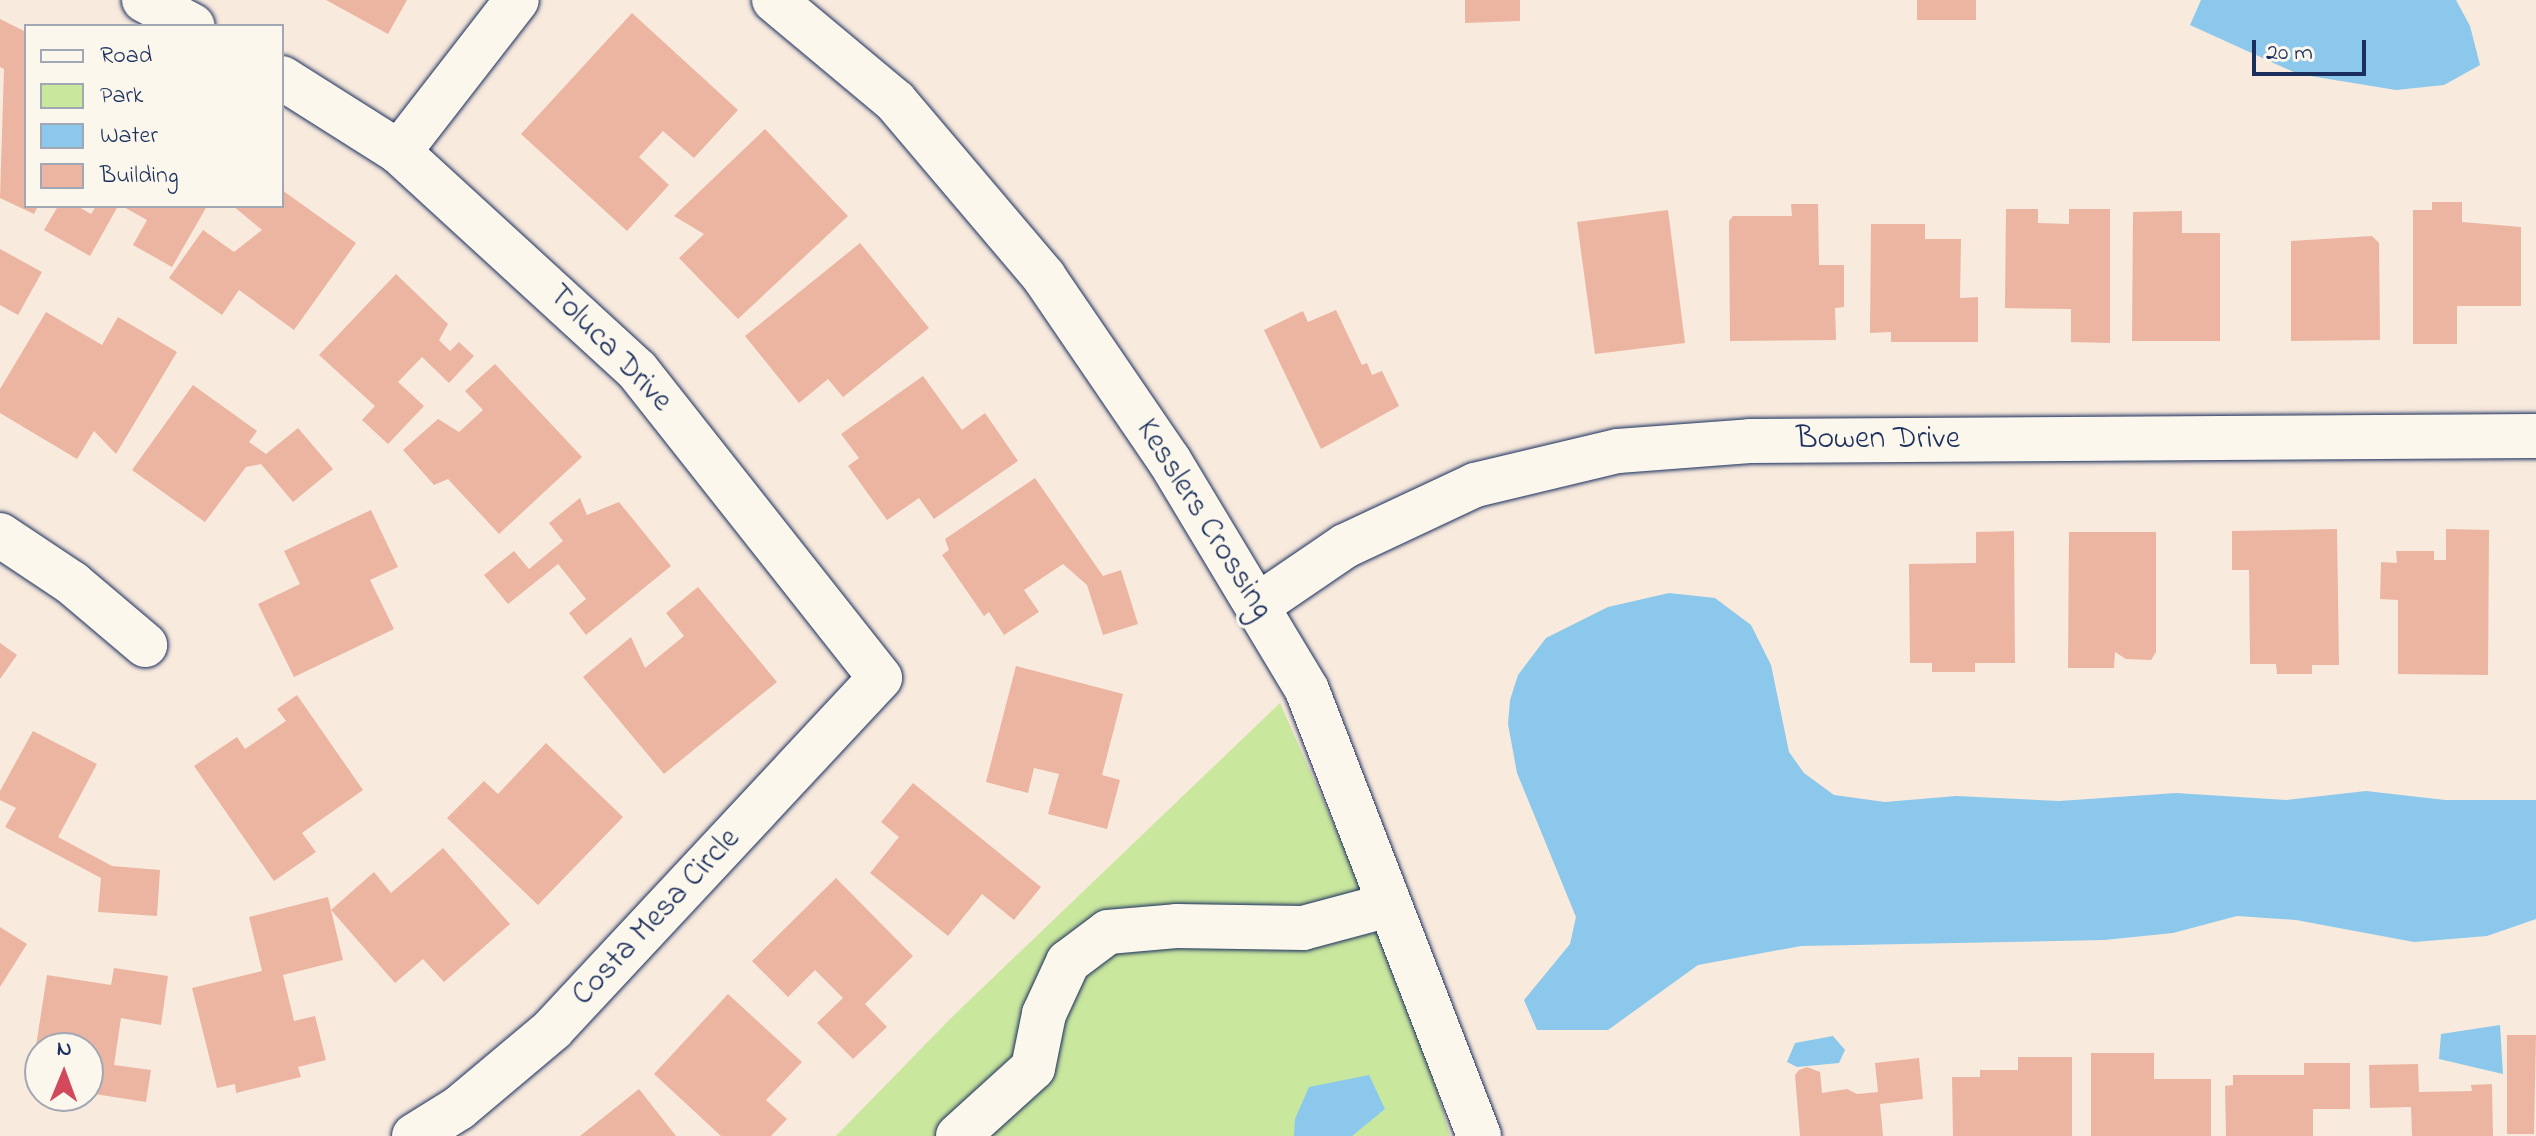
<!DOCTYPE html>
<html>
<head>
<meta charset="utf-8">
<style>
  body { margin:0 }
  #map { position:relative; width:2536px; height:1136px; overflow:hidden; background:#f8eadd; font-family:"Indie Flower",sans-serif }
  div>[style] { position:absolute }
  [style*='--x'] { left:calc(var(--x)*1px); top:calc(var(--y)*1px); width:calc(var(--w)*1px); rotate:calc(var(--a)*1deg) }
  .green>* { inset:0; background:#cae79e }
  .water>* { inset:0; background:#8bc8ec }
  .building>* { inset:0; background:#ecb5a2 }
  .roads { filter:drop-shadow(0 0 2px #1b2f5e) drop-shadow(0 0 2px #1b2f5e) }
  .minor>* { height:44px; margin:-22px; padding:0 22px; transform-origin:22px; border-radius:22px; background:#fbf7ec }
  span { translate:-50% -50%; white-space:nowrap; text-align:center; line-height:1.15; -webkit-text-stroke:7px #fbf7ec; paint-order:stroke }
  .street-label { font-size:32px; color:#1b2f5e }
  .legend { position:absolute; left:24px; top:24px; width:260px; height:184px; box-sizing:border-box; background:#fbf7ec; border:2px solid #a1a7b3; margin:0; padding:10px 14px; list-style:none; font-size:24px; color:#1b2f5e }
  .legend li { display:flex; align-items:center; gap:16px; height:40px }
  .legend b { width:40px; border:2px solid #a1a7b3 }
  .north { position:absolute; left:24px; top:1032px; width:80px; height:80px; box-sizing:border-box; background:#fbf7ec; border:2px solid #a1a7b3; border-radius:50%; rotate:1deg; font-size:22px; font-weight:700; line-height:32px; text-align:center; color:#1b2f5e }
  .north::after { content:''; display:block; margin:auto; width:28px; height:36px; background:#d1495b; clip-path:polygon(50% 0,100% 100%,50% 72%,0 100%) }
  .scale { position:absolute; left:2252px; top:40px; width:114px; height:36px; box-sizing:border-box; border:4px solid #1b2f5e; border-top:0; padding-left:10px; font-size:24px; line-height:28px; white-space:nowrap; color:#1b2f5e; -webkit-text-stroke:6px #fbf7ec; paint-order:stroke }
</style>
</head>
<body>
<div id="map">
  <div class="green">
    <i style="clip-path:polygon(1280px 703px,1411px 999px,1450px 1136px,836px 1136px,951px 1018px)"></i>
  </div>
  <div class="water">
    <i style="clip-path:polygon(2201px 0,2456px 0,2470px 26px,2480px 65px,2444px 85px,2396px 90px,2298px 74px,2190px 25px)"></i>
    <i style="clip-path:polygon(1669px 593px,1715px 598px,1751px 625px,1771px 665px,1789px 752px,1804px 773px,1834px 795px,1885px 802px,1956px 796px,2059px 801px,2176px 793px,2286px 800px,2366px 791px,2445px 800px,2536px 800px,2536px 919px,2487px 936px,2414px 942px,2296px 920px,2237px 916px,2173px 933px,2104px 940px,1801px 946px,1698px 965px,1608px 1030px,1537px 1030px,1524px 1000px,1570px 944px,1576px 917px,1517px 773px,1508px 724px,1510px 700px,1518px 675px,1546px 638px,1608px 607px)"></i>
    <i style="clip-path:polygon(2500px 1025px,2503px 1074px,2439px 1059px,2441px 1034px)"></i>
    <i style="clip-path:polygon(1833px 1036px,1845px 1050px,1839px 1063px,1797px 1067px,1787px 1062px,1795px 1043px)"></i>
    <i style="clip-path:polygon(1369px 1075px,1385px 1109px,1352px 1136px,1294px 1136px,1295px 1119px,1309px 1087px)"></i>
  </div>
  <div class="building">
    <i style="clip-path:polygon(326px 0,407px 0,388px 34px)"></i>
    <i style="clip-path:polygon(1465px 0,1520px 0,1520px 21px,1465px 23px)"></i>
    <i style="clip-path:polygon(1917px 0,1976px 0,1976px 20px,1917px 20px)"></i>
    <i style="clip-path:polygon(632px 13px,738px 110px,694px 158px,663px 131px,639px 157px,669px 185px,627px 231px,521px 134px)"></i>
    <i style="clip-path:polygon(0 19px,26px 32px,26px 206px,38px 206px,34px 214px,0 198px,4px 69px,0 67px)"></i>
    <i style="clip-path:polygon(765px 129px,848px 216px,738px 319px,679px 258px,704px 234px,674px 216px)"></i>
    <i style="clip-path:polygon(282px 190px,356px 243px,294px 330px,239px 290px,222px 315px,169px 278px,203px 230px,234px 252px,262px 230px,233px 206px,282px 206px)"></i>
    <i style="clip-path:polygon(2432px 202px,2462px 202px,2462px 222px,2521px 227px,2521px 306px,2457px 306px,2457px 344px,2413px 344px,2413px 210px,2432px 210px)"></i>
    <i style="clip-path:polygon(1791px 204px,1818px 204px,1819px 265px,1844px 265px,1844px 307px,1835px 308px,1836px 340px,1730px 341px,1729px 221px,1733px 216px,1792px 216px)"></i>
    <i style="clip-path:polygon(58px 206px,77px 206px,91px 214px,96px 206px,118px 206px,90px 256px,44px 230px)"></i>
    <i style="clip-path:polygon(122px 206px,207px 206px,172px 267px,133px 245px,147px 220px)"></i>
    <i style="clip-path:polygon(2006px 209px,2038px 209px,2038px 223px,2069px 224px,2069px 209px,2110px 209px,2110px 343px,2071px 342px,2071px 309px,2005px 308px)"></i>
    <i style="clip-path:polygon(1668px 210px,1685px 343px,1595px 354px,1577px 222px)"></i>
    <i style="clip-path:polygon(2182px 211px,2182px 233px,2220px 233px,2220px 341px,2132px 341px,2133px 212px)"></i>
    <i style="clip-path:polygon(1871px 224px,1925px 224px,1925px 239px,1961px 239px,1960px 298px,1978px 297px,1978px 342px,1891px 342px,1891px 332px,1870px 333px)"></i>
    <i style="clip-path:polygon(2372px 236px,2379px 243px,2380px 340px,2291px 341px,2291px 241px)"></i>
    <i style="clip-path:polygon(860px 243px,929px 328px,843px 397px,828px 379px,799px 403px,745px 336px)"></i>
    <i style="clip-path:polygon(0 249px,42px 272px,18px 315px,0 305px)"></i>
    <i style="clip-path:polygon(396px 274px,448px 324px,439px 340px,450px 351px,459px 342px,474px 356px,449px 383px,422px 357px,398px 382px,424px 406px,388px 444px,362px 420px,375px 406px,319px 355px)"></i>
    <i style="clip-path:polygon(1336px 310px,1362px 365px,1367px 363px,1372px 375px,1382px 371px,1399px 406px,1321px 449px,1264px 330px,1303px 311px,1308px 322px)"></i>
    <i style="clip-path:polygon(46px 312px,102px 345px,118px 317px,177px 352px,116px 454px,94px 431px,77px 459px,0 413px,0 389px)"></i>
    <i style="clip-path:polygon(495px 364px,582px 457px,499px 534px,448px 479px,434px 485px,403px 450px,438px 419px,459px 432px,483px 410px,465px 391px)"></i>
    <i style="clip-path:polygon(923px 376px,962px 430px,985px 413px,1018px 461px,934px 519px,919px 498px,887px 520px,848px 466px,859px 458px,841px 434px)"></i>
    <i style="clip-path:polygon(193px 385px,257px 431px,249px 442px,266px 454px,298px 428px,333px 469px,293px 502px,261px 464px,246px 467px,205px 522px,132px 470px)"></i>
    <i style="clip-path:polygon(1035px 478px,1103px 576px,1121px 570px,1138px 624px,1103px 635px,1087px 585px,1063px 564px,1024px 590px,1039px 612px,1004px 635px,989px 612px,984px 616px,942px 555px,949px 550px,945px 539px)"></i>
    <i style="clip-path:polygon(580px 498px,587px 515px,619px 502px,671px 566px,586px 635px,569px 613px,586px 599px,558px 564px,508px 604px,484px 575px,514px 551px,529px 569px,563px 541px,549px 523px)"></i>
    <i style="clip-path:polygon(371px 510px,398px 567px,370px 580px,394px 629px,294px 677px,258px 604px,300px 584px,284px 551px)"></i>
    <i style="clip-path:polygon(2337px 529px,2339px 665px,2312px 665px,2312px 674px,2277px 674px,2276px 664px,2250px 664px,2249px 570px,2232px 570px,2232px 531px)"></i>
    <i style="clip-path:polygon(2446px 529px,2489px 530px,2488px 675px,2398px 674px,2398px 600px,2380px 599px,2381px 562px,2397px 563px,2396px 551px,2434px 551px,2434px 560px,2446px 560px)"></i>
    <i style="clip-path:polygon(2014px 531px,2015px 663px,1975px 663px,1975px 672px,1932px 672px,1932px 663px,1910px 663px,1909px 564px,1976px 563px,1976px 532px)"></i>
    <i style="clip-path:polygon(2069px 532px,2156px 532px,2156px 652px,2151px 660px,2126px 659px,2115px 652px,2114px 668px,2068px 668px)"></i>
    <i style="clip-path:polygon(698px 587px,777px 682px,664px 774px,583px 677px,631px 637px,645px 668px,684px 636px,666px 613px)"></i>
    <i style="clip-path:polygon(0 643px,17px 655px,0 679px)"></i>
    <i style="clip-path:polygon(1016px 666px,1123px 694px,1102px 775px,1120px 780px,1107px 829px,1048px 814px,1059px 774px,1034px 768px,1028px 793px,986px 782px)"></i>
    <i style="clip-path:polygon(297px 695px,363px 790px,302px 833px,316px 852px,274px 881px,194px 766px,237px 737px,245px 749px,286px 721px,277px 709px)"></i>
    <i style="clip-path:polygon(33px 731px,97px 764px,58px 837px,112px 866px,160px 870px,157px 916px,98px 912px,101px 878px,5px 827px,16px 808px,0 800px,0 791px)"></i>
    <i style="clip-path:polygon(546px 743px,623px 817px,538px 905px,447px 818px,484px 781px,498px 794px)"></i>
    <i style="clip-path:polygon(913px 783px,1041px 887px,1014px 920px,982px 894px,948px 936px,870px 873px,899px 837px,881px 822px)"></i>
    <i style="clip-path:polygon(443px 848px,510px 924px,444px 982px,423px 959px,395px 983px,331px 910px,343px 960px,283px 975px,294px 1021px,315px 1016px,326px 1060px,298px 1067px,301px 1077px,236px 1093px,235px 1084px,217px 1088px,192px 988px,262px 971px,249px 917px,328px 897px,331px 910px,374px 872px,391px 893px)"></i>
    <i style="clip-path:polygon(836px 878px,913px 956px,865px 1004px,887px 1027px,853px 1059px,817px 1023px,843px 998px,815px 970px,788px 997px,752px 961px)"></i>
    <i style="clip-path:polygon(0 927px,27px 944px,0 987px)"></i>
    <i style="clip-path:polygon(114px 968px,168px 976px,161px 1025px,121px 1018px,114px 1065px,151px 1070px,146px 1102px,88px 1093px,88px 1048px,40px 1048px,40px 1086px,30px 1085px,47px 975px,111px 985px)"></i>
    <i style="clip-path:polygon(728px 994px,802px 1062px,766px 1100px,787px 1119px,771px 1136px,721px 1136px,654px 1074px)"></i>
    <i style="clip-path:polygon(2507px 1035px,2536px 1035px,2534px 1134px,2507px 1134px)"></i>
    <i style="clip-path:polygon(2091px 1053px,2154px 1053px,2154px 1079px,2211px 1079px,2211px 1136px,2091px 1136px)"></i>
    <i style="clip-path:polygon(2018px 1057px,2072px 1057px,2072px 1136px,1953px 1136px,1952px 1077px,1980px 1077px,1980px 1070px,2018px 1070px)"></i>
    <i style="clip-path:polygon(1919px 1058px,1923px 1099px,1880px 1104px,1883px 1136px,1800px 1136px,1795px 1075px,1799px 1070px,1807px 1067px,1820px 1072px,1822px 1093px,1847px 1089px,1857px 1094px,1878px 1092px,1875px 1063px)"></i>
    <i style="clip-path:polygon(2304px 1063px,2350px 1063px,2350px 1109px,2313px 1109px,2313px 1136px,2226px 1136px,2225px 1086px,2233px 1085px,2233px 1075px,2304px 1075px)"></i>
    <i style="clip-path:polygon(2418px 1064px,2419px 1092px,2472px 1091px,2471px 1085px,2492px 1084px,2493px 1136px,2412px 1136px,2411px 1107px,2370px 1108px,2369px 1065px)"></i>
    <i style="clip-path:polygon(639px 1089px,676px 1136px,580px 1136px)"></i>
  </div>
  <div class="roads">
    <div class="minor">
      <i style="--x:144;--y:0;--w:55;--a:28"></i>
      <i style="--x:774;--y:0;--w:158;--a:39.9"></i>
      <i style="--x:895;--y:101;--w:231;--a:49.7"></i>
      <i style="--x:1044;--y:277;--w:222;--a:55.7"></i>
      <i style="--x:1169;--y:460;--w:268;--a:59"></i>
      <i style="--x:1307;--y:690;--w:478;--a:68.9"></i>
      <i style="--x:282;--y:78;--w:138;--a:32.3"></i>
      <i style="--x:399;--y:152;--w:323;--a:42.5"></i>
      <i style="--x:637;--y:370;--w:392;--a:51.7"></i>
      <i style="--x:880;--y:678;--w:480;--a:133"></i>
      <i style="--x:553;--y:1029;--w:123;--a:140"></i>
      <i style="--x:459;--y:1108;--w:53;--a:148.1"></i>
      <i style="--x:399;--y:152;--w:192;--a:-52.2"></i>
      <i style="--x:0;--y:535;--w:87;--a:33.7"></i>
      <i style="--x:72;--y:583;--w:96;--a:40.3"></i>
      <i style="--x:1257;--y:606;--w:107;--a:-34.3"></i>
      <i style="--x:1345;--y:546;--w:144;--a:-25.1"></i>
      <i style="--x:1475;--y:485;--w:147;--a:-13.4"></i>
      <i style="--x:1618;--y:451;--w:132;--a:-4.3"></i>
      <i style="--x:1750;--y:441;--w:786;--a:-0.36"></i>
      <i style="--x:958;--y:1136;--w:101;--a:-42.2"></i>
      <i style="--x:1033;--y:1068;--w:55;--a:-78.5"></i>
      <i style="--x:1044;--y:1014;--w:57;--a:-65.2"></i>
      <i style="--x:1068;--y:962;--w:50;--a:-36.9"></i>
      <i style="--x:1108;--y:932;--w:68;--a:-5"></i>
      <i style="--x:1176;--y:926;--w:127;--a:0.9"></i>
      <i style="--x:1303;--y:928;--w:89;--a:-15"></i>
    </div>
  </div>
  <div class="street-label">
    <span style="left:609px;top:349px;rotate:46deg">Toluca Drive</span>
    <span style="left:1878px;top:440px">Bowen Drive</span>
    <span style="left:1203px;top:520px;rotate:58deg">Kesslers Crossing</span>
    <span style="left:657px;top:918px;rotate:-47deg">Costa Mesa Circle</span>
  </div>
  <ul class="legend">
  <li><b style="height:10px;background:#fbf7ec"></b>Road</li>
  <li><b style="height:22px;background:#cae79e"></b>Park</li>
  <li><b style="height:22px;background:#8bc8ec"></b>Water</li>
  <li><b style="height:22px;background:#ecb5a2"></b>Building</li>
  </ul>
  <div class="north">N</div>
  <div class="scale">20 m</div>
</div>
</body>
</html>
